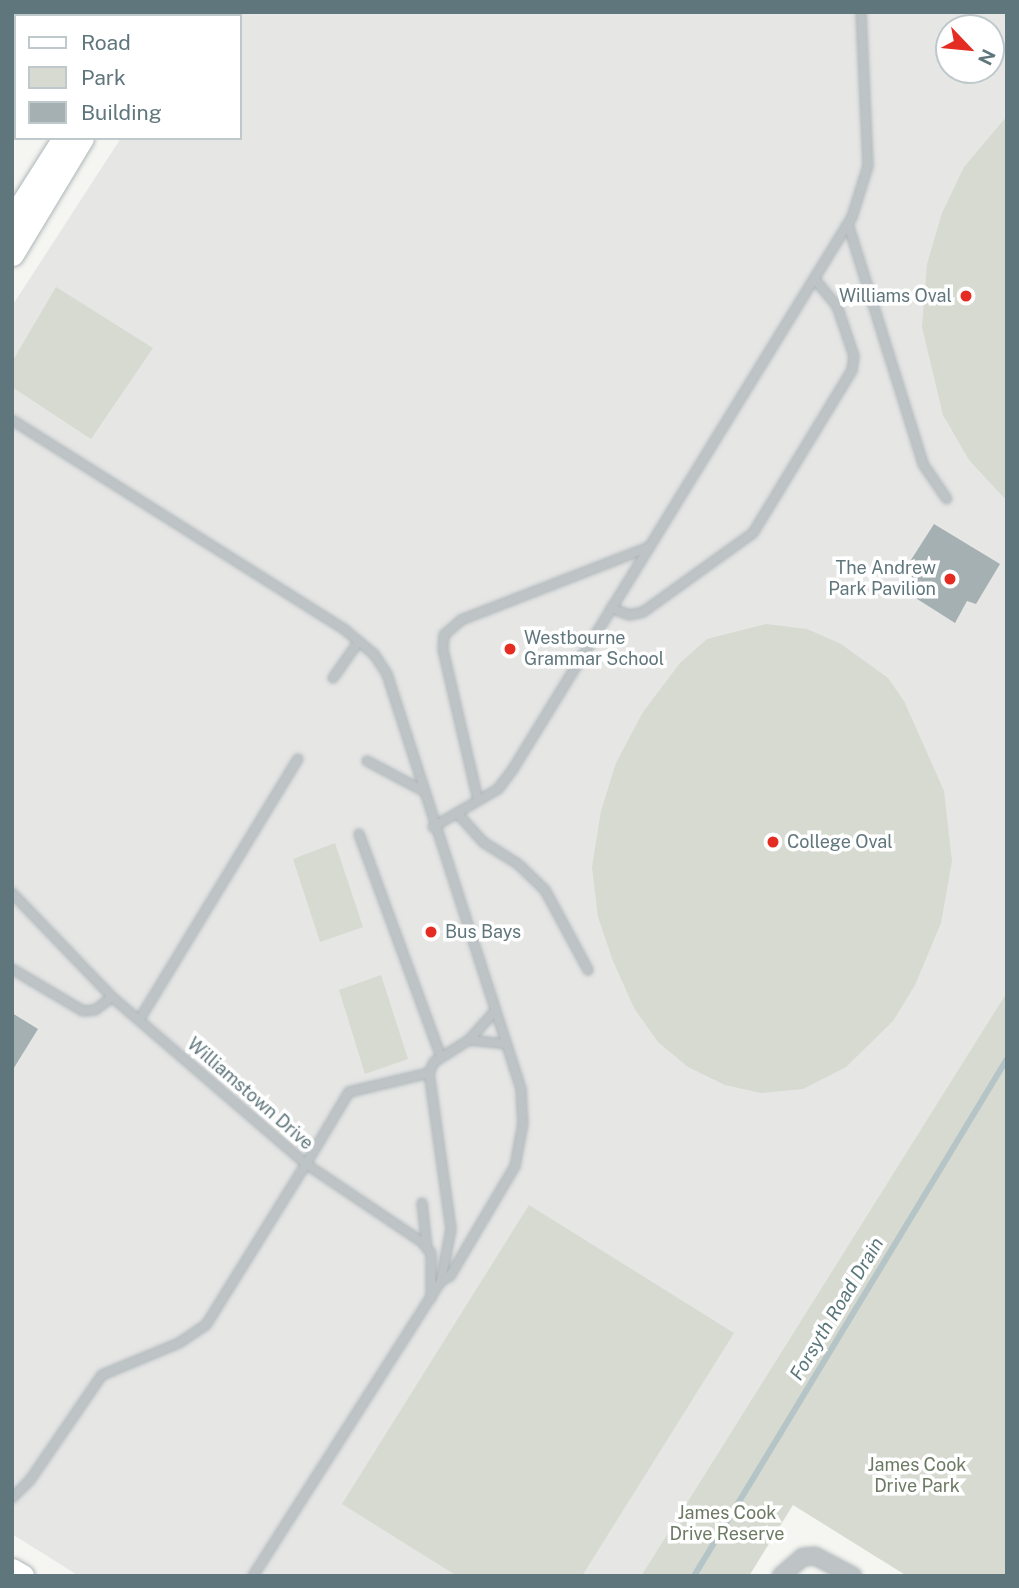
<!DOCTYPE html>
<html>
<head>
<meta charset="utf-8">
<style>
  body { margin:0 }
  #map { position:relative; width:1019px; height:1588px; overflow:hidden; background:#f5f5f1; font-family:"Public Sans",sans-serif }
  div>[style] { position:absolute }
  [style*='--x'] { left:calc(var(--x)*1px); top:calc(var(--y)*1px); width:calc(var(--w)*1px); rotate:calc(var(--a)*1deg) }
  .built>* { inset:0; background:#e6e6e5 }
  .green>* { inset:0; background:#d6dad0 }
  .stream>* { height:6px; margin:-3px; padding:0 3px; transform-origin:3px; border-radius:3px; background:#b5c4c6 }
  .building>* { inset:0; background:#a5b0b3 }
  .roads { filter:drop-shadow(0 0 2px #aeb6b9) drop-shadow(0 0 2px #aeb6b9) }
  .lane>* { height:8px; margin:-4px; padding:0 4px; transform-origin:4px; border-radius:4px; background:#bec4c6 }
  .street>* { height:16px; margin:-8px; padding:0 8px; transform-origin:8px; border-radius:8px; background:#bec4c6 }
  .secondary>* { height:23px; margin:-11.5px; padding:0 11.5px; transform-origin:11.5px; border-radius:11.5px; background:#fff }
  .dots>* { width:19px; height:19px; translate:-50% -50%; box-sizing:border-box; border:4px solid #fff; border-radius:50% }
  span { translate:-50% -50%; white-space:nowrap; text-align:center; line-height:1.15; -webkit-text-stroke:7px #fff; paint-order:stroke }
  .poi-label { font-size:18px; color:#60767d }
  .right { translate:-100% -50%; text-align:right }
  .left { translate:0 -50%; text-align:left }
  .street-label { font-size:18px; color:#60767d }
  .park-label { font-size:18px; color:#6c7a63 }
  .water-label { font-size:19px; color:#5a7679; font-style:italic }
  .frame { position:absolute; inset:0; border:14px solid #60767d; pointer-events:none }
  .legend { position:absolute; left:14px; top:14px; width:228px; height:126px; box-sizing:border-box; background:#fff; border:2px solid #bfc8cb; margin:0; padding:9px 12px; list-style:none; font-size:21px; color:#60767d }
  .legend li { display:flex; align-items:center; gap:14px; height:35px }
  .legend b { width:35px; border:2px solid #bfc8cb }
  .north { position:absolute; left:935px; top:14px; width:70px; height:70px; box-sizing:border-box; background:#fff; border:2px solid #bfc8cb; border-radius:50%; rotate:116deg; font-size:19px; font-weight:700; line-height:28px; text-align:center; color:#60767d }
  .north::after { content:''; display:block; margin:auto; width:24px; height:32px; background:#e52c22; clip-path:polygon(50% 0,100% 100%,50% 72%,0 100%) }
</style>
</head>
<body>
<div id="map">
  <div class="built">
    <i style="clip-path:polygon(evenodd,199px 12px,1007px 12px,1007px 992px,641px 1576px,79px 1576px,12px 1534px,12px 306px,121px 138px,240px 138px,240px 16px,197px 16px,199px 12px,949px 28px,991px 28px,991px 70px,949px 70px,949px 28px)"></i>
  </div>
  <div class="green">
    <i style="clip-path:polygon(1007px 116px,1007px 501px,969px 460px,943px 415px,922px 327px,927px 264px,942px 213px,964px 167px)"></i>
    <i style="clip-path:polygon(56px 287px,153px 348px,91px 439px,12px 387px,12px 362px)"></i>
    <i style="clip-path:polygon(766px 624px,807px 629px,841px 644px,888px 678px,904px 701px,944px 791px,952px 861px,941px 923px,915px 985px,893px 1021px,846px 1067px,803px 1089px,761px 1093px,725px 1085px,688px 1067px,658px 1042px,634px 1008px,613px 961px,598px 917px,592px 867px,601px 811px,616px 763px,643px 712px,680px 663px,707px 639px)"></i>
    <i style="clip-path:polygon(335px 843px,363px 927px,320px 942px,293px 859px)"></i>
    <i style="clip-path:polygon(381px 975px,408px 1059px,365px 1074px,339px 990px)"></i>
    <i style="clip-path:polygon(1007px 992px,1007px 1576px,907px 1576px,793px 1505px,749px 1576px,641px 1576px)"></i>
    <i style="clip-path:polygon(529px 1205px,734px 1333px,582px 1576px,457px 1576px,342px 1504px)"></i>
  </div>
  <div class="stream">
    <i style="--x:694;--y:1576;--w:604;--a:-58.81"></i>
  </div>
  <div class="building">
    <i style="clip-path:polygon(934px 524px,1000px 564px,976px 604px,967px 601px,955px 623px,903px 590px,916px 569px,909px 563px)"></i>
    <i style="clip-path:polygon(12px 1013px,38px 1029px,12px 1071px)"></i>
  </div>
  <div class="roads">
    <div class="lane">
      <i style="--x:120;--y:12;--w:4;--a:63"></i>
      <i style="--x:848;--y:224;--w:251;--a:72.6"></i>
      <i style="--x:923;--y:464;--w:42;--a:55.6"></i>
      <i style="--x:12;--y:420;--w:394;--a:32.2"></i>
      <i style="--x:345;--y:630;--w:38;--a:40"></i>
      <i style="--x:374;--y:654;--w:24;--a:57"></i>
      <i style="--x:387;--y:674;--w:437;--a:72.1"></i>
      <i style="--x:521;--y:1090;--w:33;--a:87"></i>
      <i style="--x:523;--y:1123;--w:44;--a:100.5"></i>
      <i style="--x:515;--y:1166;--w:128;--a:120.6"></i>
      <i style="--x:450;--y:1276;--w:10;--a:151"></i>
      <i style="--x:611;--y:608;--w:19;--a:21"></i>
      <i style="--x:629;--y:615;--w:14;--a:-12"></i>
      <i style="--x:643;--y:612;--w:135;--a:-35.7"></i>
      <i style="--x:753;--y:533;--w:191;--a:-58.7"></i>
      <i style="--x:852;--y:370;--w:14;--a:-82"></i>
      <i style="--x:854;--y:356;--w:53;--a:-108.8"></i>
      <i style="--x:837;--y:306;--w:35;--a:-130"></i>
      <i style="--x:333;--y:678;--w:45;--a:-54.9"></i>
      <i style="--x:367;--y:761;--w:62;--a:27.8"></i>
      <i style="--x:478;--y:800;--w:155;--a:-103.1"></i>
      <i style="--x:443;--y:649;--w:14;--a:-86"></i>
      <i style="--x:444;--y:635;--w:23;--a:-41"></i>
      <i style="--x:461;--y:620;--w:202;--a:-21.2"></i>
      <i style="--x:457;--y:813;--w:39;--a:48"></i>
      <i style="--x:483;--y:842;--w:41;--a:32.2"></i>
      <i style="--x:518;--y:864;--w:37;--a:44"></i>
      <i style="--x:545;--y:890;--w:91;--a:61.7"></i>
      <i style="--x:433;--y:827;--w:75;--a:-30.3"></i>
      <i style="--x:498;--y:789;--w:25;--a:-53"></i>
      <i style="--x:513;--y:769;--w:648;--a:-58.44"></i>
      <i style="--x:852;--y:217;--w:53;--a:-72.6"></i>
      <i style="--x:868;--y:166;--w:154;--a:-92.6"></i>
      <i style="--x:359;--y:834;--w:238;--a:69.8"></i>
      <i style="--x:12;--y:893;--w:144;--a:46.1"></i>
      <i style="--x:112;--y:997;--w:256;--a:40.7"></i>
      <i style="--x:306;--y:1164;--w:84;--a:-59.2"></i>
      <i style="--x:349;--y:1092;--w:82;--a:-13.4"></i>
      <i style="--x:12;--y:969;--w:82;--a:30.6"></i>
      <i style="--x:83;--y:1011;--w:12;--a:-5"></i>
      <i style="--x:95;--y:1010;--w:21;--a:-37"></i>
      <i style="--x:141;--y:1017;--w:302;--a:-58.7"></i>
      <i style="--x:469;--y:1040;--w:37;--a:6"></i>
      <i style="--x:422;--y:1203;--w:45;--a:83.7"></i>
      <i style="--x:12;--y:1498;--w:25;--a:-45"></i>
      <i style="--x:30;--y:1480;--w:127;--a:-55.6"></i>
      <i style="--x:102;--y:1375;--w:83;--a:-22.6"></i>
      <i style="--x:179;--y:1343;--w:32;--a:-34"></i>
      <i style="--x:206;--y:1325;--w:190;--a:-58.2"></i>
      <i style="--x:306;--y:1164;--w:140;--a:33.9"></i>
      <i style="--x:422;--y:1242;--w:14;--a:51"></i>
      <i style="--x:431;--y:1253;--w:45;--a:90"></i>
      <i style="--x:253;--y:1576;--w:350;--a:-57.5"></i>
      <i style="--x:441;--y:1281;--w:53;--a:-79.1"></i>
      <i style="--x:451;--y:1229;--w:158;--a:-98"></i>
      <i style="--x:429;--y:1073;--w:12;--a:-66"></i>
      <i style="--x:434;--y:1062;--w:41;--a:-32.2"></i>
      <i style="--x:469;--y:1040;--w:38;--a:-48"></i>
    </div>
    <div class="street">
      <i style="--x:781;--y:1576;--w:29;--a:-41"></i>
      <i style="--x:803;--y:1557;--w:12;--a:-5"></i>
      <i style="--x:815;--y:1556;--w:43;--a:27.8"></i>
    </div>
    <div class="secondary">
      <i style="--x:147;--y:16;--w:4;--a:-63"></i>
      <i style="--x:12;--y:220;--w:97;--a:-57.6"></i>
      <i style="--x:12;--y:254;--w:135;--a:-58.9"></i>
      <i style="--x:12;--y:1570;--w:12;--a:31"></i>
    </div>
  </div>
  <div class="dots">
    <i style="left:966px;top:296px;background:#e52c22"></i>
    <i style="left:950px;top:579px;background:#e52c22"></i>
    <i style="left:510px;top:649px;background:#e52c22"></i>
    <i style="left:773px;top:842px;background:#e52c22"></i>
    <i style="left:431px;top:932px;background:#e52c22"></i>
  </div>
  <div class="poi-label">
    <span class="right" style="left:952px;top:296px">Williams Oval</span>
    <span class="right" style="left:936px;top:579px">The Andrew<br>Park Pavilion</span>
    <span class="left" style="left:524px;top:649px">Westbourne<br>Grammar School</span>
    <span class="left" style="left:787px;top:842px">College Oval</span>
    <span class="left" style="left:445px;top:932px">Bus Bays</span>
  </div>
  <div class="street-label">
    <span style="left:250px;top:1094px;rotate:41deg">Williamstown Drive</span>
  </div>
  <div class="park-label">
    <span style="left:917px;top:1476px">James Cook<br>Drive Park</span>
    <span style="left:727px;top:1524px">James Cook<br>Drive Reserve</span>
  </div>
  <div class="water-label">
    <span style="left:837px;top:1309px;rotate:-59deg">Forsyth Road Drain</span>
  </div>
  <div class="frame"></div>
  <ul class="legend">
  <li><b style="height:9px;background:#fff"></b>Road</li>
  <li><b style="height:19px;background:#d6dad0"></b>Park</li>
  <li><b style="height:19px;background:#a5b0b3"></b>Building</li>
  </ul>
  <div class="north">N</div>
</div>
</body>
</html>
